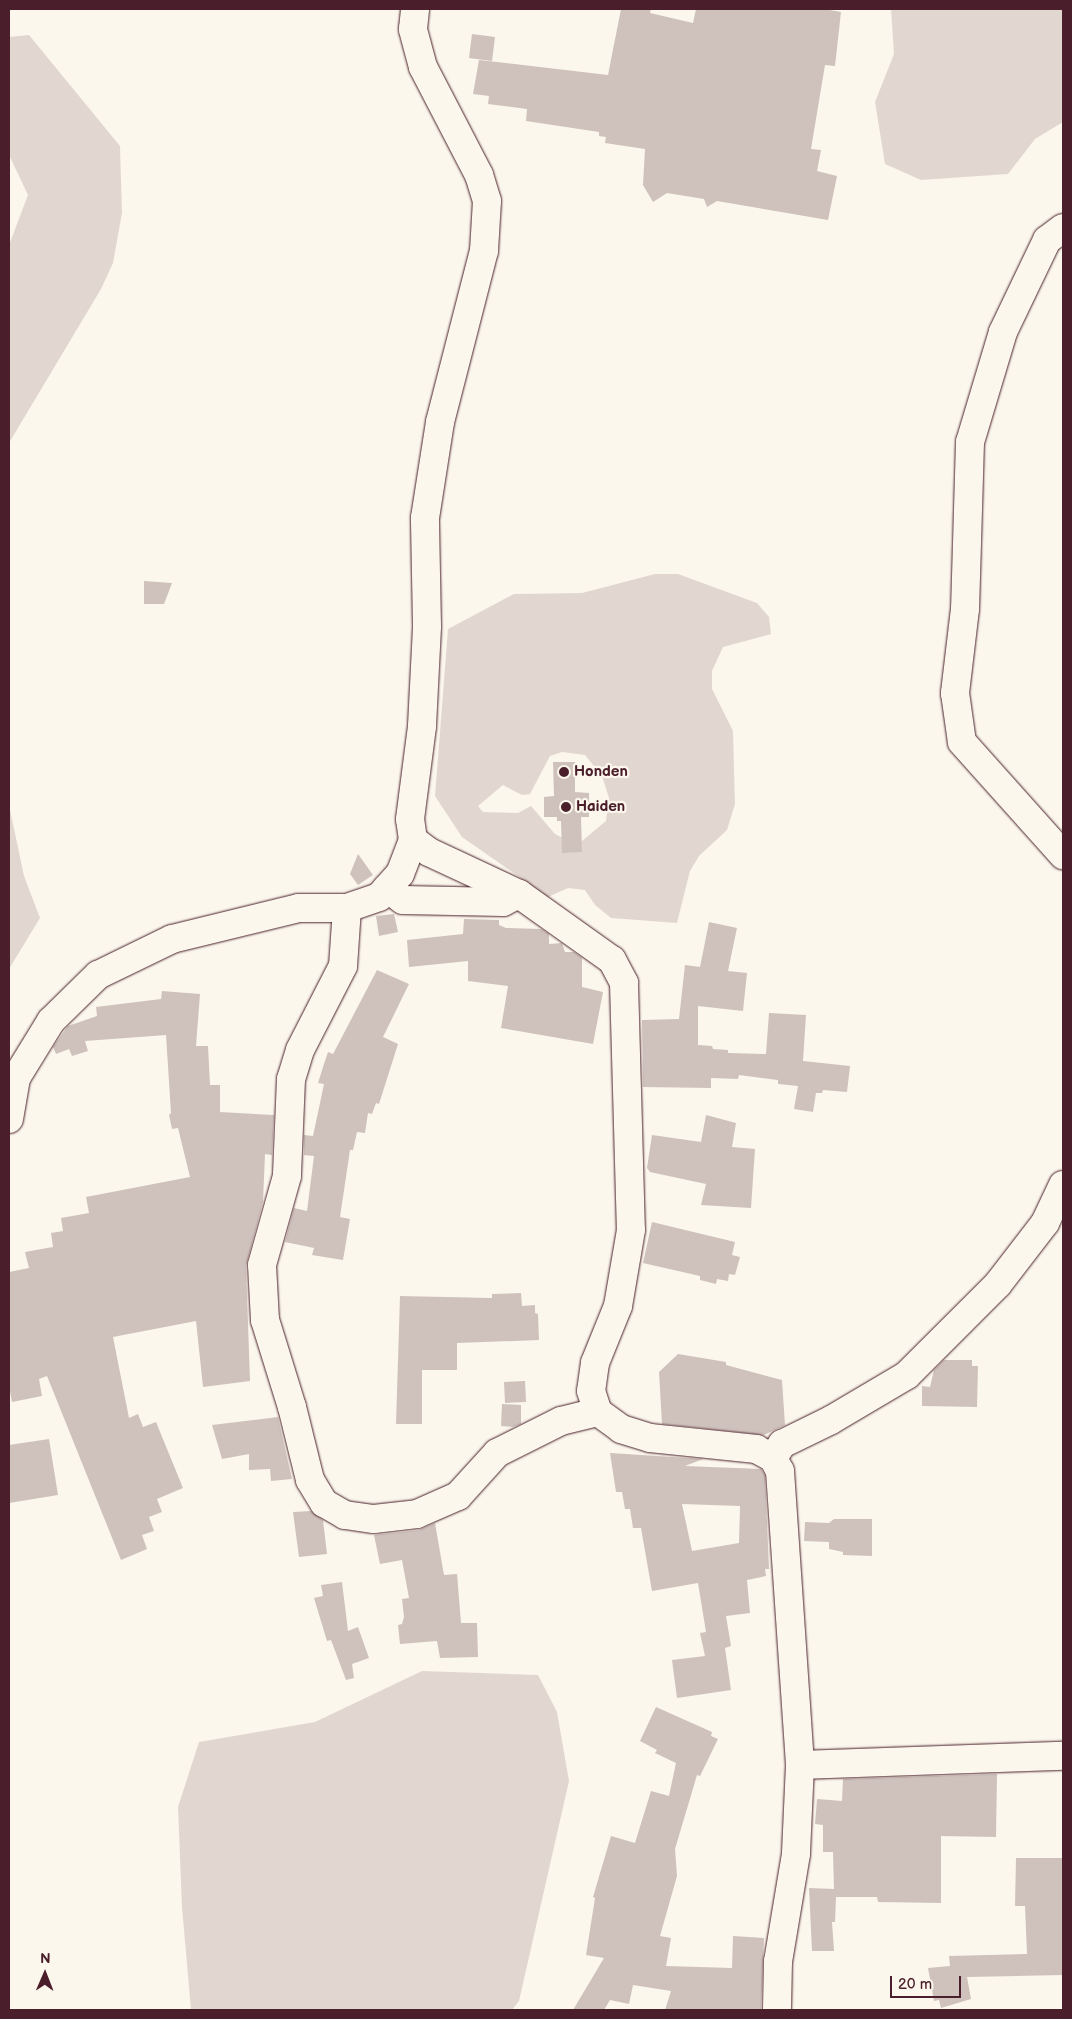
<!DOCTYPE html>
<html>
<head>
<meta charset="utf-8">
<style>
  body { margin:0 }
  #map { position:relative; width:1072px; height:2019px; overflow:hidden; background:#fbf7ec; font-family:"Balsamiq Sans",sans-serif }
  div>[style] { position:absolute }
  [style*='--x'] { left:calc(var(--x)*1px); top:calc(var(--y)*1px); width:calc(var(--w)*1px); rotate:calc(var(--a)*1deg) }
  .green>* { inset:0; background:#e2d7d0 }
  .building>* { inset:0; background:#cfc2bc }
  .roads { filter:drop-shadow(0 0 1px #4a1f2b) drop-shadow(0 0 1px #4a1f2b) }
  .street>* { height:28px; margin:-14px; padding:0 14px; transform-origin:14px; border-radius:14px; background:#fbf7ec }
  .dots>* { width:14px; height:14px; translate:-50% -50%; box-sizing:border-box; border:2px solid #fbf7ec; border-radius:50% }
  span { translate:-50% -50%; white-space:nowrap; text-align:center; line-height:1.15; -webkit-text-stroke:4.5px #fbf7ec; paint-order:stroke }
  .poi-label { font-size:15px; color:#4a1f2b; font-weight:700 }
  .left { translate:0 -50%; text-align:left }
  .frame { position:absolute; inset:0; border:10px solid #4a1f2b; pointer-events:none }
  .north { position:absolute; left:20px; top:1949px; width:50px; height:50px; -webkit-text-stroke:4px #fbf7ec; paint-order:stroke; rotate:1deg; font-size:14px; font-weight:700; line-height:20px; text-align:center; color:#4a1f2b }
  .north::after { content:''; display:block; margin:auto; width:18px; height:22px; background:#4a1f2b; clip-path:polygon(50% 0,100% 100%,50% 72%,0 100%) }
  .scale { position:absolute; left:890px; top:1976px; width:71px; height:22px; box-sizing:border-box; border:2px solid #4a1f2b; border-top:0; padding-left:6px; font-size:15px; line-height:18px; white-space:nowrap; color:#4a1f2b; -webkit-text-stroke:4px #fbf7ec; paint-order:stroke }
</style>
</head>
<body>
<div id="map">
  <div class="green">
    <i style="clip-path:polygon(891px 9px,1063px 9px,1063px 122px,1035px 139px,1008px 174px,921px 180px,885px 164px,875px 102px,894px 54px)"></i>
    <i style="clip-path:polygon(29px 35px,120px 146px,122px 213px,113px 263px,101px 289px,9px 443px,9px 245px,28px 195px,9px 155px,9px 37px)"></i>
    <i style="clip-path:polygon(evenodd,655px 574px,678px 574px,757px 603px,769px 617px,771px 634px,723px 647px,712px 671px,712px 689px,733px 731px,735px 804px,727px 830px,699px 856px,690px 871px,677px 923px,611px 918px,595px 905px,585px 890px,568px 888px,548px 897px,462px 837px,435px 796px,448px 629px,514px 594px,582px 593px,655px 574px,562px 752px,585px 755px,602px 776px,609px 798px,606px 821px,577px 845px,555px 834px,531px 806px,518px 813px,483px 812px,478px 806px,503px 785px,522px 795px,530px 794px,550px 756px,562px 752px)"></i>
    <i style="clip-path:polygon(9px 805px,24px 876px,40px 918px,9px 969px)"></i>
    <i style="clip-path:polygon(422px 1671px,538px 1675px,557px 1712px,569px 1781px,519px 2001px,512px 2010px,191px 2010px,182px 1907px,178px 1807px,199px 1742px,315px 1722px)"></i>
  </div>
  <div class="building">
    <i style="clip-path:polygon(621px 9px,651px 9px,650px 13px,693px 23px,696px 9px,824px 9px,841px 12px,835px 66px,825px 65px,811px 149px,821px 150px,817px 171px,837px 176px,828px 220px,717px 201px,707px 207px,704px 199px,667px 193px,653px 202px,643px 185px,645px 149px,605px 143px,606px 137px,599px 136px,599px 132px,526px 121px,527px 109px,488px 104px,489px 96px,473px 94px,479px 60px,608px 75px)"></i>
    <i style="clip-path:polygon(472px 34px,495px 37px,492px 61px,469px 58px)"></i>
    <i style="clip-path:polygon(144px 581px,172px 583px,164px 604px,144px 604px)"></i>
    <i style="clip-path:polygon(553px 762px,575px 762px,575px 792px,589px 793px,589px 817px,581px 817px,582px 852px,562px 853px,561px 821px,557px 821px,557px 817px,544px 817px,544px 797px,554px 796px)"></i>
    <i style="clip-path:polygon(358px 854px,373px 875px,358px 885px,350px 874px)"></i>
    <i style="clip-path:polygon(394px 914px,398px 932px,379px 936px,376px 916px)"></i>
    <i style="clip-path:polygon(464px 919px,499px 920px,499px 925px,506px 928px,541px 929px,549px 934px,549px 944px,562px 943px,565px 952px,574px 952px,582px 958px,582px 987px,603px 992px,593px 1044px,501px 1028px,508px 986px,468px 981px,468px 961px,409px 967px,407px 940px,463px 934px)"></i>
    <i style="clip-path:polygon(709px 922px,737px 928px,728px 971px,747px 973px,743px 1011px,698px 1006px,698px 1045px,712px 1046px,713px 1049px,728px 1050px,728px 1053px,766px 1054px,769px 1013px,806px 1015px,803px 1061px,850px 1066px,847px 1092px,823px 1090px,822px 1093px,816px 1093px,813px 1112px,794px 1109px,798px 1086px,778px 1084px,778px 1080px,739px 1075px,738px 1079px,711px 1078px,711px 1088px,643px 1087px,642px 1020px,679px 1019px,685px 965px,700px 967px)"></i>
    <i style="clip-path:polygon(377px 970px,409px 984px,383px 1037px,398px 1044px,379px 1104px,376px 1103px,372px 1114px,368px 1113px,365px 1133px,357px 1132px,353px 1150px,350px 1150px,340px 1217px,350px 1219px,343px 1260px,312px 1255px,314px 1248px,285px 1242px,294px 1208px,307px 1211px,314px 1156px,304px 1155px,304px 1135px,313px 1136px,324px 1084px,318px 1083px,324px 1064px,328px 1052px,333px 1054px)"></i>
    <i style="clip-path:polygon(162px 991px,200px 994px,196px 1046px,208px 1046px,210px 1085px,220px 1085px,220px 1112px,274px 1115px,272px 1155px,265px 1154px,263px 1202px,246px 1266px,250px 1381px,203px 1387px,196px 1321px,113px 1337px,129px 1418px,138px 1414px,143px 1427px,156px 1422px,183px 1488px,157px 1499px,162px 1512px,149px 1517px,154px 1531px,142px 1535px,147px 1549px,121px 1560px,47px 1376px,39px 1379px,42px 1396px,12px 1402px,9px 1386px,9px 1272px,29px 1268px,25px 1252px,53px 1247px,51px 1233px,63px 1231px,61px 1218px,89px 1213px,86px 1197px,190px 1177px,178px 1128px,172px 1129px,169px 1115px,171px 1113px,166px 1035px,85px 1041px,88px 1051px,72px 1056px,69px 1049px,56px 1054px,53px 1047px,68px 1026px,97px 1016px,96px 1007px,161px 999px)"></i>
    <i style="clip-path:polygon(706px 1115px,736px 1123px,732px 1147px,755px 1149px,751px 1208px,701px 1205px,706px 1184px,650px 1172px,647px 1168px,652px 1135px,701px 1142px)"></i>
    <i style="clip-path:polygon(652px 1222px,735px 1242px,732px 1255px,740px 1257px,735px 1275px,729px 1274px,728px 1281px,717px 1279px,716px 1284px,700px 1280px,700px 1276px,643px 1263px)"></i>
    <i style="clip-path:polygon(521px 1293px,522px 1306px,535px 1305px,535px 1313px,538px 1314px,539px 1340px,457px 1343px,457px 1370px,422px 1370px,422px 1424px,396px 1424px,400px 1296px,492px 1298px,492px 1294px)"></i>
    <i style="clip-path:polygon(678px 1354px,726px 1362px,726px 1365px,782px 1380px,785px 1425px,764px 1435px,662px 1424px,659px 1372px)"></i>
    <i style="clip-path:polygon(944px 1360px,972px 1360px,972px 1366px,978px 1366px,977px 1407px,922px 1406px,922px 1386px,930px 1387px,934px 1370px)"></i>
    <i style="clip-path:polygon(525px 1381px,526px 1402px,505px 1403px,504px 1382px)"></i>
    <i style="clip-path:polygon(502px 1404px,521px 1405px,521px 1424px,513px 1427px,501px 1426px)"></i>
    <i style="clip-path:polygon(278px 1417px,292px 1479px,271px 1481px,270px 1469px,249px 1470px,249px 1454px,222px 1459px,212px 1425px)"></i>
    <i style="clip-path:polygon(49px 1439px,58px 1495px,9px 1503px,9px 1445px)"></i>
    <i style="clip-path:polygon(evenodd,610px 1453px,703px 1459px,685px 1466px,761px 1469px,765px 1475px,769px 1569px,765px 1569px,766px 1576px,747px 1580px,750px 1613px,726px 1616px,731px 1646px,725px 1648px,731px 1690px,677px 1698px,672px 1660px,705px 1656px,700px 1633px,706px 1632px,698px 1583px,652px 1591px,641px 1528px,633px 1528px,630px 1509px,625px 1509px,622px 1492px,616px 1492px,610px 1453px,682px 1504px,740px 1506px,739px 1543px,692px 1551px,682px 1504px)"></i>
    <i style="clip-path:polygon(311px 1511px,323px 1520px,327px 1554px,299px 1557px,293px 1512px)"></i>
    <i style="clip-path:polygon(834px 1519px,872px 1519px,872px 1556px,843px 1555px,843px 1552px,829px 1549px,829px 1542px,804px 1541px,805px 1522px,829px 1523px)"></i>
    <i style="clip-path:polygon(435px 1523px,444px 1575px,457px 1574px,461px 1623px,477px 1623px,478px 1657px,440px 1658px,437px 1641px,400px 1644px,398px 1625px,402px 1624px,404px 1617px,402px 1599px,409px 1598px,402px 1560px,380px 1564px,374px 1535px,419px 1530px)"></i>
    <i style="clip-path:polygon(342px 1582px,348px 1631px,358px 1627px,369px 1658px,352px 1664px,354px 1678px,346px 1680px,331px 1640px,327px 1641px,314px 1598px,323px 1596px,321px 1585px)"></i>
    <i style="clip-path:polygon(656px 1707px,712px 1732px,711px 1736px,718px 1739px,700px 1776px,697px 1775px,675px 1849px,677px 1876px,660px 1936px,671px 1938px,666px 1966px,732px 1968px,733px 1936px,764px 1938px,761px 2010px,665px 2010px,671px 1991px,633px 1985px,629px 2004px,610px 2000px,604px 2010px,573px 2010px,604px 1958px,586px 1955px,595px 1898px,593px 1897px,611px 1836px,635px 1843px,651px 1791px,669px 1796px,676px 1763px,655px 1753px,657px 1750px,640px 1741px)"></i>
    <i style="clip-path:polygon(997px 1774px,996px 1837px,941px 1836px,941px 1903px,878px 1902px,877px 1897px,836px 1897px,835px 1922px,832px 1922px,834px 1951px,812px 1951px,809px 1888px,834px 1889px,833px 1852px,823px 1852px,823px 1825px,815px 1824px,817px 1799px,842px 1801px,843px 1779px)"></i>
    <i style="clip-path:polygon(1016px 1858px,1063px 1858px,1063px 1975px,967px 1977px,971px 1999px,941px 2008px,939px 2000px,934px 2001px,928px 1968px,950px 1966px,949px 1956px,1027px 1954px,1025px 1906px,1015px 1906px)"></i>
  </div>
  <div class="roads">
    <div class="street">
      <i style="--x:1063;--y:228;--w:20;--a:143"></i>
      <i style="--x:1047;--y:240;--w:102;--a:115.6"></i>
      <i style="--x:1003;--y:332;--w:115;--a:106.7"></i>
      <i style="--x:970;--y:442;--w:167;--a:91.7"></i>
      <i style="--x:965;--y:609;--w:85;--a:96.8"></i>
      <i style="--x:955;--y:693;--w:49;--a:81.9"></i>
      <i style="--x:962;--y:742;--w:152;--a:48.2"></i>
      <i style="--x:413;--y:840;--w:20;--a:37"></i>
      <i style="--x:429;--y:852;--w:99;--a:25"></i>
      <i style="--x:519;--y:894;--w:114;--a:35.4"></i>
      <i style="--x:612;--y:960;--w:26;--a:62"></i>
      <i style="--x:624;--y:983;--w:247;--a:88.4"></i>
      <i style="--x:631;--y:1230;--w:77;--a:99.7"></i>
      <i style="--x:618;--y:1306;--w:61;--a:112"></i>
      <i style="--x:595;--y:1363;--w:28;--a:98"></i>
      <i style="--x:591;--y:1391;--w:22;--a:72"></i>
      <i style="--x:598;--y:1412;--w:29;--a:36"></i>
      <i style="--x:621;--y:1429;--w:30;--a:17"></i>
      <i style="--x:650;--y:1438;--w:107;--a:5.9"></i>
      <i style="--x:756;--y:1449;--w:19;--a:28"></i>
      <i style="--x:773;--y:1458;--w:15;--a:62"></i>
      <i style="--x:780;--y:1471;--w:295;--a:86.1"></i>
      <i style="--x:800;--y:1765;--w:89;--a:92.6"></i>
      <i style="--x:796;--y:1854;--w:109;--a:99.5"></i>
      <i style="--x:778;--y:1961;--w:49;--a:91.2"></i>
      <i style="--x:387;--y:888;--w:20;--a:37"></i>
      <i style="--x:403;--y:900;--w:100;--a:1.1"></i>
      <i style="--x:503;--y:902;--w:18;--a:-27"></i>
      <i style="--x:347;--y:908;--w:58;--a:93.9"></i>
      <i style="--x:343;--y:966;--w:94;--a:117.1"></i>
      <i style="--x:300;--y:1050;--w:30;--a:107"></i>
      <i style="--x:291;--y:1079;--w:97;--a:92.4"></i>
      <i style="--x:287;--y:1176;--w:92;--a:105.7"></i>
      <i style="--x:262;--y:1265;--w:55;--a:86.9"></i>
      <i style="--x:265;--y:1320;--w:91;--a:72.8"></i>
      <i style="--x:292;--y:1407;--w:75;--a:76.1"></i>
      <i style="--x:310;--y:1480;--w:27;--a:59"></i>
      <i style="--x:324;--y:1503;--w:24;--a:30"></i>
      <i style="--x:345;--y:1515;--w:29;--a:8"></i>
      <i style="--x:374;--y:1519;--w:43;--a:-6.6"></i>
      <i style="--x:417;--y:1514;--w:45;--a:-23.7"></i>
      <i style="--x:458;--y:1496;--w:58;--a:-47.8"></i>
      <i style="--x:497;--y:1453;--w:72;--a:-26.6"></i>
      <i style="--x:561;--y:1421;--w:38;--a:-14"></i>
      <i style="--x:9;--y:1119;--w:42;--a:-80.3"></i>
      <i style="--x:16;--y:1078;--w:67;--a:-58.4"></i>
      <i style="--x:51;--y:1021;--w:66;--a:-44.4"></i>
      <i style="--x:98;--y:975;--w:82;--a:-25.9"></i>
      <i style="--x:172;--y:939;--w:131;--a:-13.7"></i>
      <i style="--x:299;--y:908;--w:48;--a:0"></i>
      <i style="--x:347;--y:908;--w:34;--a:-19"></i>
      <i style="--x:379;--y:897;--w:31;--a:-48"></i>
      <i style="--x:400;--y:874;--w:36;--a:-69"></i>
      <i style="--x:413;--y:840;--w:21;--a:-98"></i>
      <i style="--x:410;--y:819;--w:94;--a:-82.6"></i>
      <i style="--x:422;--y:726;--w:100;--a:-87.1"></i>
      <i style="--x:427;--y:626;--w:108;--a:-91.1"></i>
      <i style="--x:425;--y:518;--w:97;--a:-81.1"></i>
      <i style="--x:440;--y:422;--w:177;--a:-75.6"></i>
      <i style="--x:484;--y:251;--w:50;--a:-86.6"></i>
      <i style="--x:487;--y:201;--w:27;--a:-107"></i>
      <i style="--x:479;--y:175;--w:122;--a:-117.4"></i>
      <i style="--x:423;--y:67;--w:39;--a:-105"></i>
      <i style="--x:413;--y:29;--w:20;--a:-84"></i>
      <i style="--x:773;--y:1458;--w:17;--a:-57"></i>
      <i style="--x:782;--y:1444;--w:55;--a:-26.1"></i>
      <i style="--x:831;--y:1420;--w:88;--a:-30.6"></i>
      <i style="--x:907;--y:1375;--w:129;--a:-45"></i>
      <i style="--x:998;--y:1284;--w:77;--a:-52.4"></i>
      <i style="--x:1045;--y:1223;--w:42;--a:-64.7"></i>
      <i style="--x:800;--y:1765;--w:263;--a:-2"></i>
    </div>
  </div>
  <div class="dots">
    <i style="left:564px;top:772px;background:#4a1f2b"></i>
    <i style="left:566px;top:807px;background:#4a1f2b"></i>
  </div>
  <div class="poi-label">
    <span class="left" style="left:574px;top:772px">Honden</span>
    <span class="left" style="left:576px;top:807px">Haiden</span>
  </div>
  <div class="frame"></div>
  <div class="north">N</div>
  <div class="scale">20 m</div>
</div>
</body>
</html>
